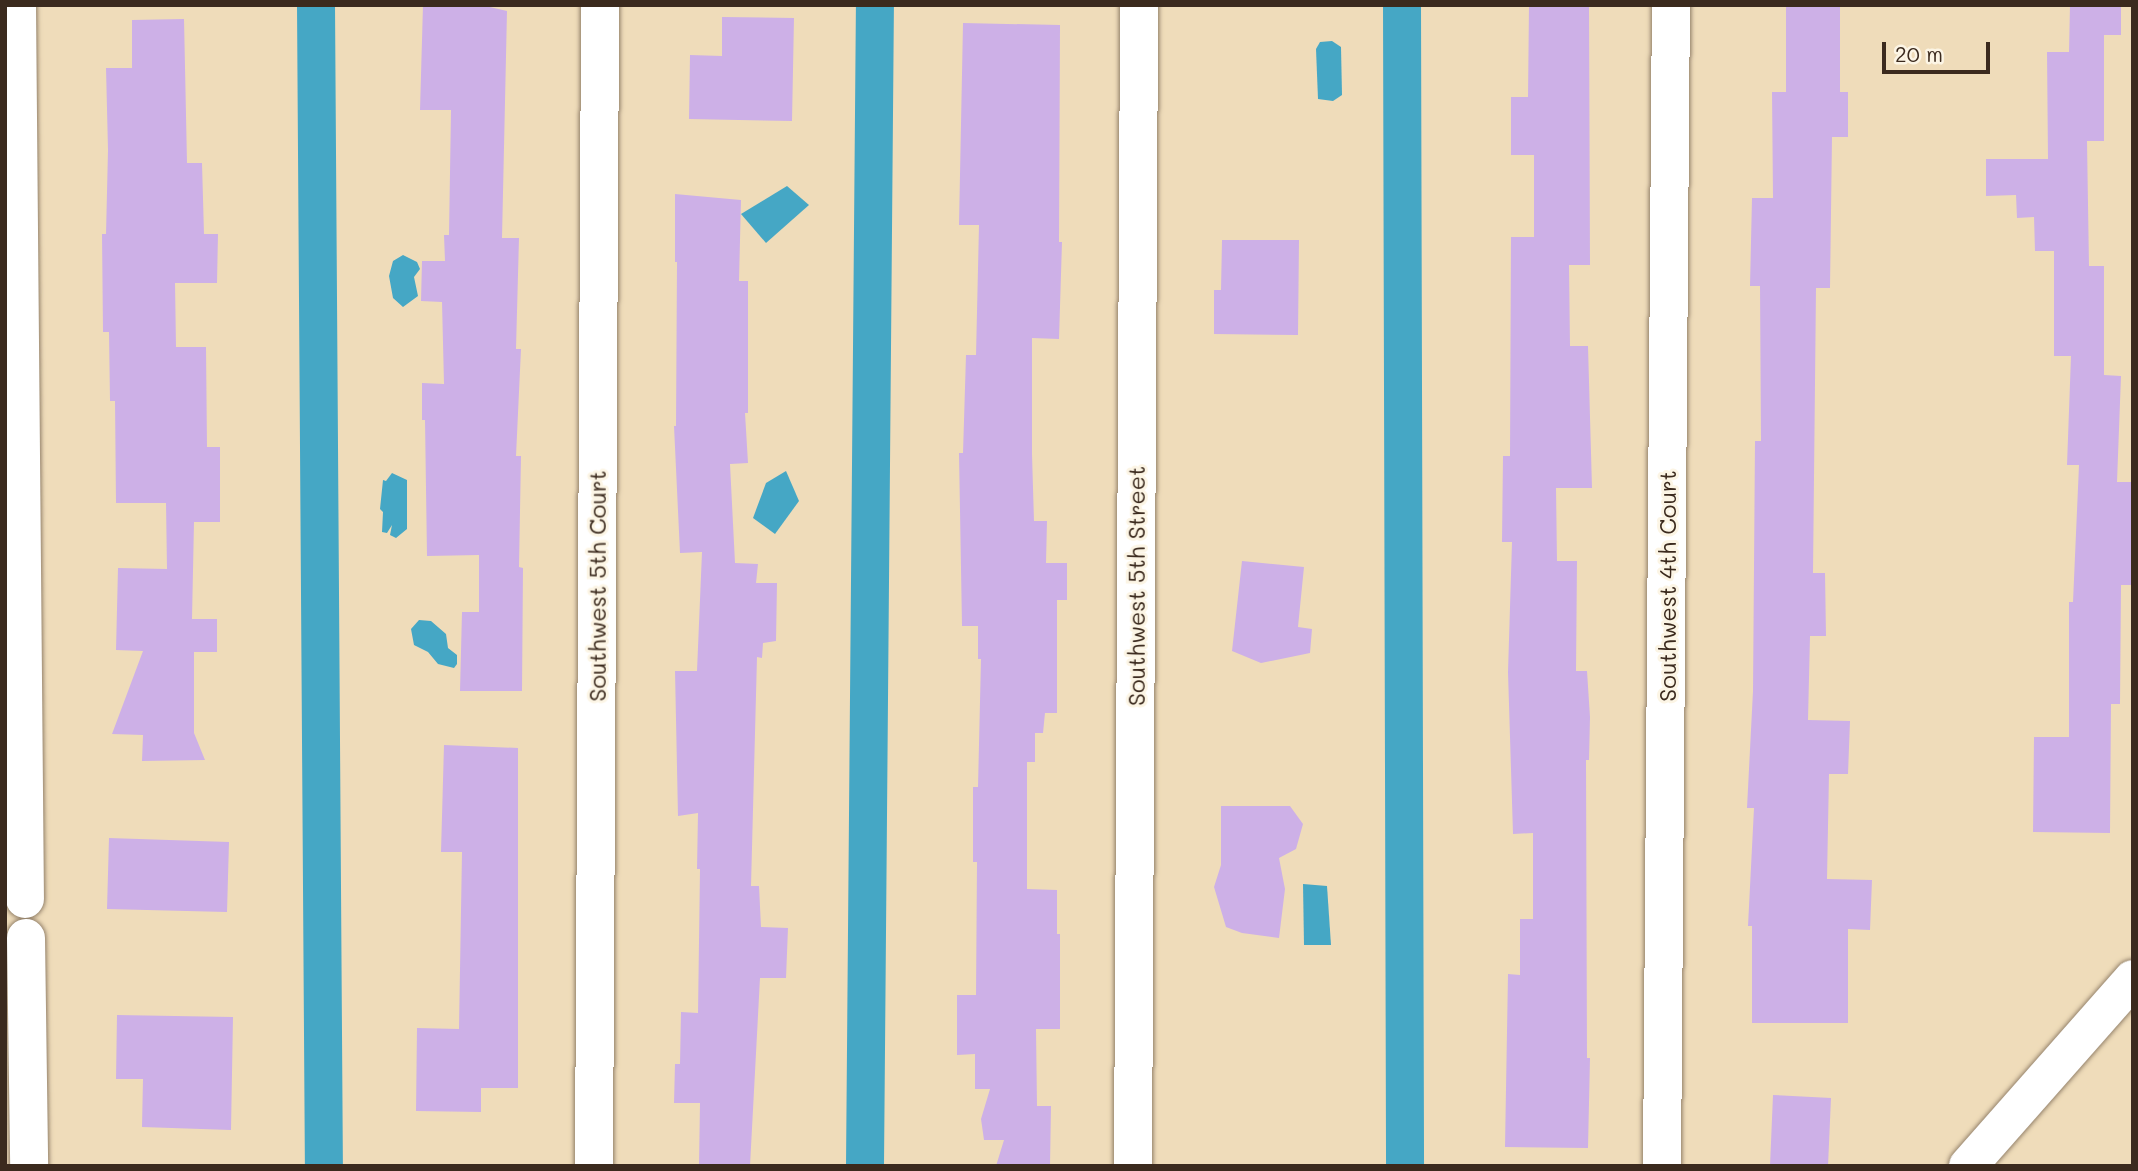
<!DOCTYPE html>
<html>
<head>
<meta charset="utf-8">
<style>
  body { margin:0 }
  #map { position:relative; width:2138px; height:1171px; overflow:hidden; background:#efdcba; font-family:Mali,sans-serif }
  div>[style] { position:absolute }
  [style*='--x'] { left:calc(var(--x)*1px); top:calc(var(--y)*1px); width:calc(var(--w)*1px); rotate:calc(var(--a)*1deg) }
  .water>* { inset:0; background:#45a7c5 }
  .canal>* { height:38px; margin:-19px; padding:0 19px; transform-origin:19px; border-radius:19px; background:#45a7c5 }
  .building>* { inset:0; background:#cdb0e7 }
  .roads { filter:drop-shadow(0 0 2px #95836c) drop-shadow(0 0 2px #95836c) }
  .minor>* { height:38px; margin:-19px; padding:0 19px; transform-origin:19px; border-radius:19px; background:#fff }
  span { translate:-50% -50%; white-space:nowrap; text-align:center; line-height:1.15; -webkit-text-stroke:6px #fcf5e5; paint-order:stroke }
  .street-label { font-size:23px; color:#3b2a1e }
  .frame { position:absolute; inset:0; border:7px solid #3b2a1e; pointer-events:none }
  .scale { position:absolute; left:1882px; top:42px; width:108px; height:32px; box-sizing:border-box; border:4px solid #3b2a1e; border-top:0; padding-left:9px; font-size:21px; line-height:24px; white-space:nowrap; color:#3b2a1e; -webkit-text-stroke:5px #fcf5e5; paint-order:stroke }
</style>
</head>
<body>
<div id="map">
  <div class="water">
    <i style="clip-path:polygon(1332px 41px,1341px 47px,1342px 95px,1333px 101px,1318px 99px,1316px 49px,1320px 42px)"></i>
    <i style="clip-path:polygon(787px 186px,809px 205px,766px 243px,741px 214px)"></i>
    <i style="clip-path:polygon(403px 255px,417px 262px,420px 269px,414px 277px,418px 296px,403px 307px,393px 298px,389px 276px,393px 261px)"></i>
    <i style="clip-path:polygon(786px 471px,799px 501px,775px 534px,753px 518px,766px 483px)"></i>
    <i style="clip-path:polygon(392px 473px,407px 480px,407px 529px,396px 538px,390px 535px,392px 525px,387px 533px,382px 532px,383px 512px,380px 509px,383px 480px,386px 481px)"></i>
    <i style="clip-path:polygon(419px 620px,431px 621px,446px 634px,448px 648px,457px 655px,457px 664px,454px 668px,438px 664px,428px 652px,414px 645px,411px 629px)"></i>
    <i style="clip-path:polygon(1303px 884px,1327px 886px,1331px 945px,1304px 945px)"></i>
  </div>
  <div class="canal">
    <i style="--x:316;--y:5;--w:1161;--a:89.61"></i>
    <i style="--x:1402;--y:5;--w:1161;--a:89.85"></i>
    <i style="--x:865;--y:1166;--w:1161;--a:-89.51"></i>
  </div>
  <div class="building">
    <i style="clip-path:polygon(423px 5px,481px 5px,507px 11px,502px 238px,519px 238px,516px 349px,521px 349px,516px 456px,521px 456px,519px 567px,523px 568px,522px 691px,460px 691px,462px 612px,479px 612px,479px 555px,427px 556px,425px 420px,422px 420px,422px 383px,444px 384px,442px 302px,421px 301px,422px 261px,445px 261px,444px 235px,449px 235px,451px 110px,420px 110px)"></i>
    <i style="clip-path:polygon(1529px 5px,1589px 5px,1590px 265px,1569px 265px,1570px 346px,1588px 346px,1592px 488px,1556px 488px,1557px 561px,1577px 561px,1576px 671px,1587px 671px,1590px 717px,1589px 760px,1586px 760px,1587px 1058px,1590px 1058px,1588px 1148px,1505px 1147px,1508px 974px,1520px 975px,1520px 919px,1533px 919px,1533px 833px,1513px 834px,1508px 672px,1512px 542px,1502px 542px,1503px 456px,1510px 456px,1511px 237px,1534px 237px,1534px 155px,1511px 155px,1511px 97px,1528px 97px)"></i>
    <i style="clip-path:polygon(1786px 5px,1840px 5px,1840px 92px,1848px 92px,1848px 137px,1832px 137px,1830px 288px,1816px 288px,1813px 573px,1825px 573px,1826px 636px,1810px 636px,1808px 720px,1850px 721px,1848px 774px,1829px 774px,1827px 879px,1872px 880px,1870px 930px,1848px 929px,1848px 1023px,1752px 1023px,1752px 926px,1748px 926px,1754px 808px,1747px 808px,1753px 691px,1755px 441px,1761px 441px,1760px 286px,1750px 286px,1752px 198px,1773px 198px,1772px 92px,1786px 92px)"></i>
    <i style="clip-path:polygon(2070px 5px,2121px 5px,2121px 35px,2104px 35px,2104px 141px,2087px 141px,2089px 266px,2104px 266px,2104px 375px,2121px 376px,2117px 482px,2133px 482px,2133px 585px,2121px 585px,2120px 704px,2111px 704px,2110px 833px,2033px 832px,2034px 737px,2069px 737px,2069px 602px,2073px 602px,2079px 465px,2067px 465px,2071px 356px,2054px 356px,2054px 251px,2035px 251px,2034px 217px,2017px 218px,2016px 195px,1986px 196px,1986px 159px,2048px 159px,2047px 52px,2069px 52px)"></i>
    <i style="clip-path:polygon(722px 17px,794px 18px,792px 121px,689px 119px,690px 55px,722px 56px)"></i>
    <i style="clip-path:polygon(184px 19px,187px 163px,202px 163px,204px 234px,218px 234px,217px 283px,175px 283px,176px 347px,206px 347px,207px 447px,220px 447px,220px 522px,194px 522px,192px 619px,217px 619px,217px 652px,194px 652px,194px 733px,205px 760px,142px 761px,143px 735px,112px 734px,143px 651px,116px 650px,118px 568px,167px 569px,166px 503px,116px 503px,115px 401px,110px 401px,109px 332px,103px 332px,102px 234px,106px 234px,108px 150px,106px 68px,132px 68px,132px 20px)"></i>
    <i style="clip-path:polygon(963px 23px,1060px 25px,1059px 242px,1062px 242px,1059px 339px,1032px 338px,1032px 454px,1034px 521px,1047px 521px,1046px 563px,1067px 563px,1067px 600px,1057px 600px,1057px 713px,1045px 713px,1043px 733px,1035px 733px,1035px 762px,1027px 762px,1027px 889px,1057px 890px,1057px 934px,1060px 934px,1060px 1029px,1036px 1029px,1037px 1106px,1051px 1106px,1050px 1166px,996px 1166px,1004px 1140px,984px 1140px,981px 1119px,990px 1089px,975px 1089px,975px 1054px,957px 1055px,957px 995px,976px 995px,977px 862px,973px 862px,973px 787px,978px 787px,981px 659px,978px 659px,978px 626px,962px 626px,959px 453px,963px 453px,966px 355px,976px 355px,979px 225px,959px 225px)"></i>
    <i style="clip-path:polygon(675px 194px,741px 200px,739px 281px,748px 281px,748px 413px,745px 413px,748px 463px,730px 464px,735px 563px,758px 564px,756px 583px,777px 583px,776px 641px,763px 643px,762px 658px,757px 657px,751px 886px,759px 886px,761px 927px,788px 928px,786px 978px,760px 978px,750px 1166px,699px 1166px,700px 1103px,674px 1103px,675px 1064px,680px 1064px,681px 1012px,698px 1013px,700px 869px,697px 869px,698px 813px,678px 816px,675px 671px,697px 671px,702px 552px,680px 553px,674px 426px,676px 426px,677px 262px,675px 262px)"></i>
    <i style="clip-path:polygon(1222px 240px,1299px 240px,1298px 335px,1214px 334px,1214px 290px,1221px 290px)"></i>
    <i style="clip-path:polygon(1242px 561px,1304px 567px,1298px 627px,1312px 629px,1310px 653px,1261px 663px,1232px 651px)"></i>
    <i style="clip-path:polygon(444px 745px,518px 748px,518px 1088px,481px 1088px,481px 1112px,416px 1111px,417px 1028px,459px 1029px,462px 852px,441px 852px)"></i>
    <i style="clip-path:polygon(1221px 806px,1290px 806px,1303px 824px,1296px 849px,1279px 858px,1285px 889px,1279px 938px,1242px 933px,1226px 927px,1214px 887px,1221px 865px)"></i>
    <i style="clip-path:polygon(109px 838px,229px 842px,227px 912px,107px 909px)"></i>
    <i style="clip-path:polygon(117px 1015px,233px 1017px,231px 1130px,142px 1127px,143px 1079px,116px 1079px)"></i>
    <i style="clip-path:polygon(1773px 1095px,1831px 1098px,1828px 1166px,1770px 1166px)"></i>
  </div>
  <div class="roads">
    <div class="minor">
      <i style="--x:17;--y:5;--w:894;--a:89.49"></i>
      <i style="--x:26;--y:938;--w:228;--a:89.2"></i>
      <i style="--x:594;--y:1166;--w:1161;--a:-89.7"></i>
      <i style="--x:1133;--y:1166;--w:1161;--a:-89.7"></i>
      <i style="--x:1662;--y:1166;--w:1161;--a:-89.56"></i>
      <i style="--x:1968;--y:1166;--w:249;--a:-48.6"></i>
    </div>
  </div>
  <div class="street-label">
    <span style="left:597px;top:586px;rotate:-90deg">Southwest 5th Court</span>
    <span style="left:1136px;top:586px;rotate:-90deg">Southwest 5th Street</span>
    <span style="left:1667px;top:586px;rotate:-90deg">Southwest 4th Court</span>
  </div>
  <div class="frame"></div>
  <div class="scale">20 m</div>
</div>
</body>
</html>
